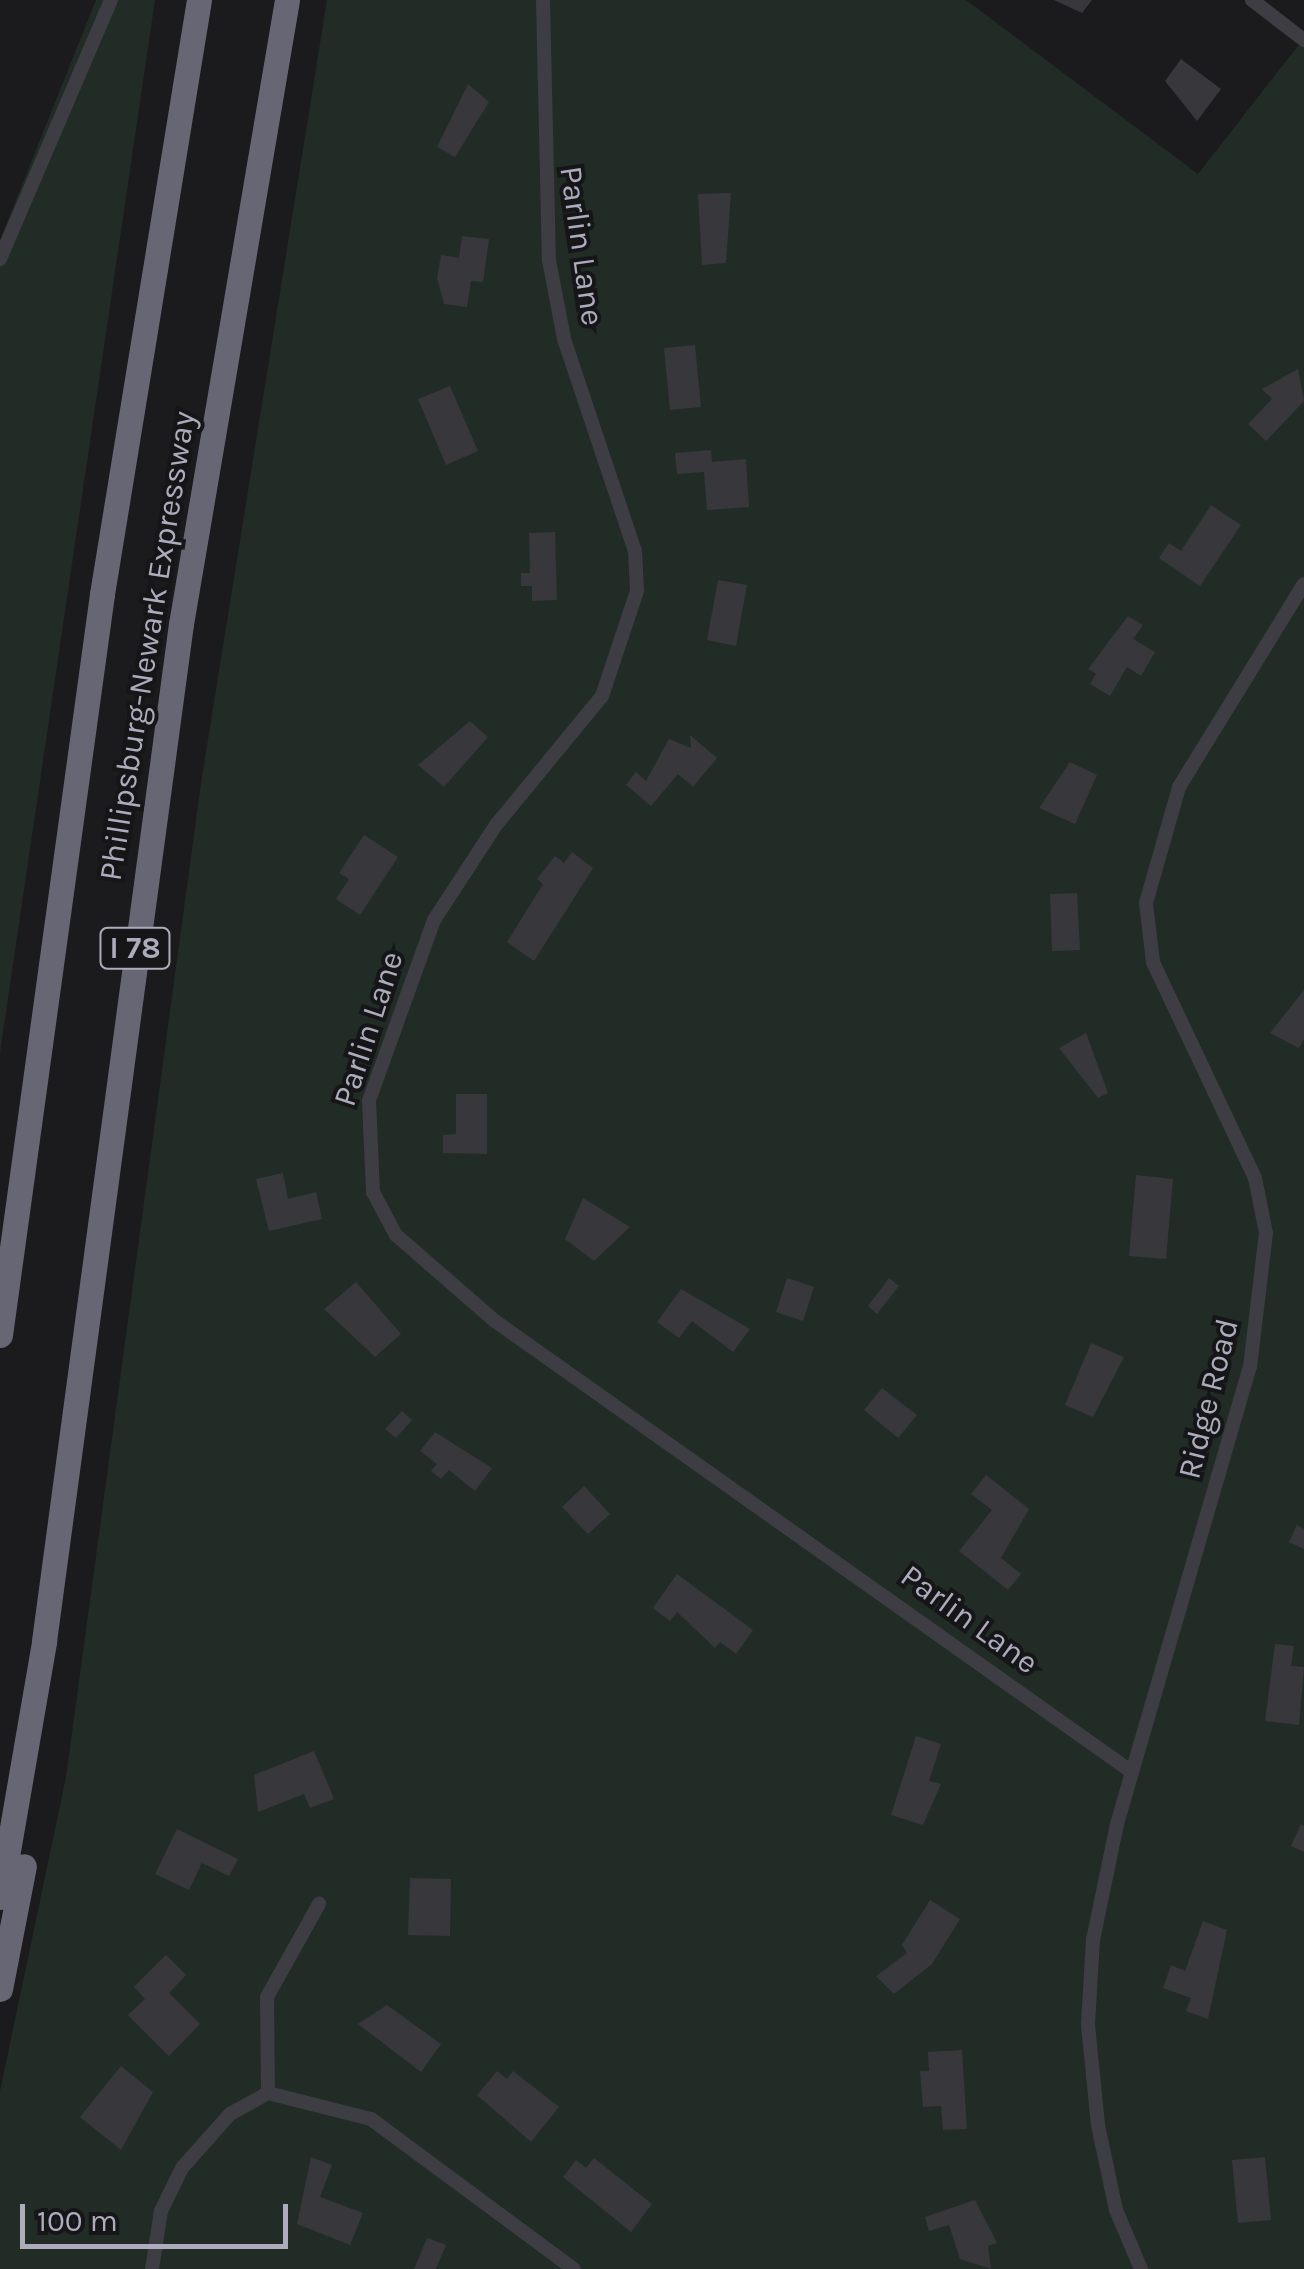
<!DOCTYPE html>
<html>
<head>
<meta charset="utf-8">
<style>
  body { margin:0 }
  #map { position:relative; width:1304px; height:2269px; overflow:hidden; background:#1b1a1d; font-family:Karla,sans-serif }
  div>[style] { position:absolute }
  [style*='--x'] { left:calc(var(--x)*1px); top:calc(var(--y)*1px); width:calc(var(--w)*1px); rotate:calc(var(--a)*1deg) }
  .green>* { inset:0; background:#212c26 }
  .building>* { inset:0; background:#38373c }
  .street>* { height:14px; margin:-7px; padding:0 7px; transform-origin:7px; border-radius:7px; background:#3e3d44 }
  .highway>* { height:25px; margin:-12.5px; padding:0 12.5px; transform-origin:12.5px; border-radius:12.5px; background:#676674 }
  span { translate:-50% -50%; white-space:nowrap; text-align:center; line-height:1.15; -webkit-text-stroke:8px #161518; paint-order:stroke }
  .shield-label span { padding:2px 8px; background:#161518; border:2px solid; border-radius:8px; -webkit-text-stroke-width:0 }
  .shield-label { font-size:30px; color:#acacbd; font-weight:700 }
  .street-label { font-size:32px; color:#acacbd }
  .scale { position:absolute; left:20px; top:2204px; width:268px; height:45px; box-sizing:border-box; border:5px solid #acacbd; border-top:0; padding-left:12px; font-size:30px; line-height:35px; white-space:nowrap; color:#acacbd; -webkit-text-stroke:8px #161518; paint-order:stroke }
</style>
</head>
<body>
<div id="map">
  <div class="green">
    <i style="clip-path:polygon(96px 0,155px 0,0 1053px,0 240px)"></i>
    <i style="clip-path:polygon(327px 0,966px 0,1198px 174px,1304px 38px,1304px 2269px,0 2269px,0 2091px,66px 1777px,201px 783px)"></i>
  </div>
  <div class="building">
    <i style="clip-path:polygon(1054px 0,1092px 0,1082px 13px)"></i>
    <i style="clip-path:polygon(1181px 59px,1221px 89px,1197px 121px,1165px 81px)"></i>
    <i style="clip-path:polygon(468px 84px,489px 102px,455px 157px,437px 147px)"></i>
    <i style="clip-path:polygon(731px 193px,726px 263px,702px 265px,698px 194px)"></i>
    <i style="clip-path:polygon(462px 236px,489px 239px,483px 282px,471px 281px,467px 307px,444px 304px,437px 278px,441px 255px,459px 258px)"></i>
    <i style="clip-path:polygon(695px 345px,701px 407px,670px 410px,664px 348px)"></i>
    <i style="clip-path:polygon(1298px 369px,1304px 401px,1266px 441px,1248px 424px,1272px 399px,1262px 389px)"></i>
    <i style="clip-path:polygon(450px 386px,478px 451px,446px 465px,418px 399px)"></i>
    <i style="clip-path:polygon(711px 450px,712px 462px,746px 459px,749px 507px,707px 510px,704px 472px,677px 474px,675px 453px)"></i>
    <i style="clip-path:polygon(1211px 505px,1241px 525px,1200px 586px,1159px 558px,1169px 543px,1181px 551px)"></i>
    <i style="clip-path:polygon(555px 532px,557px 600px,532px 601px,532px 586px,521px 586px,521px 573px,530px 573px,529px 533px)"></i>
    <i style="clip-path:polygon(718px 580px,747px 585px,736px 646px,707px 640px)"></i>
    <i style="clip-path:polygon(1128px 616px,1143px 625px,1133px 639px,1155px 652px,1141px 676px,1127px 667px,1110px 696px,1090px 684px,1096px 674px,1088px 669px)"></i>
    <i style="clip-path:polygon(470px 721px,488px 737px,444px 787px,418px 765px)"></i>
    <i style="clip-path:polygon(690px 735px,717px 758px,693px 787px,678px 774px,651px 806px,626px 785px,636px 772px,646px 781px,669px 739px,691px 748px)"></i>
    <i style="clip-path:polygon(1070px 762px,1097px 775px,1075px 824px,1039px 808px)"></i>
    <i style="clip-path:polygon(364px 835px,398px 857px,360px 915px,336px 899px,349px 879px,339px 873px)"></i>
    <i style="clip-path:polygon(572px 852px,593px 868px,534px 961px,507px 942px,543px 884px,537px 879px,555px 856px,564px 863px)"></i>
    <i style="clip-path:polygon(1077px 893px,1080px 950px,1052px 951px,1050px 894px)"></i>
    <i style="clip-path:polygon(1304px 990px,1304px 1039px,1299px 1048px,1270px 1033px)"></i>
    <i style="clip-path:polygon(1086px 1033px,1108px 1093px,1098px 1098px,1059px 1048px)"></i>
    <i style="clip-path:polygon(456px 1094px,487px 1094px,487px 1154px,443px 1153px,443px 1135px,456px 1134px)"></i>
    <i style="clip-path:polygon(283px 1173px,288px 1199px,316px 1192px,322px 1219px,269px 1231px,256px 1179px)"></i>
    <i style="clip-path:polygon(1136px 1175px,1173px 1179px,1166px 1259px,1129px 1256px)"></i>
    <i style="clip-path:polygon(583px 1198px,630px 1227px,594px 1261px,565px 1239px)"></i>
    <i style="clip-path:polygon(787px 1278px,814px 1287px,803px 1321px,776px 1312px)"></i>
    <i style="clip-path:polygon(889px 1278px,899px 1286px,877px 1314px,868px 1306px)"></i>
    <i style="clip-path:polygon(356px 1282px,401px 1334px,375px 1357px,324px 1309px)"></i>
    <i style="clip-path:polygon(681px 1289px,750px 1329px,733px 1352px,692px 1321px,679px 1338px,657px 1322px)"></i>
    <i style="clip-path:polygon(1091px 1343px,1124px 1357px,1093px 1417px,1065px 1405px)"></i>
    <i style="clip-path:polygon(882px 1388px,917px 1415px,898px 1438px,864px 1410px)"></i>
    <i style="clip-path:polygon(402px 1411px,412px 1420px,396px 1438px,385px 1429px)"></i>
    <i style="clip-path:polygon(435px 1432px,492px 1468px,475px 1491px,449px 1470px,441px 1479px,431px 1471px,437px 1464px,420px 1451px)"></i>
    <i style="clip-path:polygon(986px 1475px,1029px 1509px,1001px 1558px,1021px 1574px,1008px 1590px,959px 1551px,992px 1510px,971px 1494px)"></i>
    <i style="clip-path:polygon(584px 1486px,610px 1514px,588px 1534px,562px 1507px)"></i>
    <i style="clip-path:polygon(1297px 1525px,1304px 1529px,1304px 1549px,1289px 1542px)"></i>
    <i style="clip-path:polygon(677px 1574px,753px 1630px,736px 1654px,720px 1642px,715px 1648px,677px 1612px,670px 1621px,653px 1608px)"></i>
    <i style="clip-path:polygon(1275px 1644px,1294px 1646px,1291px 1666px,1304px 1667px,1299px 1725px,1265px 1721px)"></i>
    <i style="clip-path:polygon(916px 1736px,941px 1744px,929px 1781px,941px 1784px,923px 1825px,891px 1815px)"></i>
    <i style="clip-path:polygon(314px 1751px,334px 1799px,310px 1808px,304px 1794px,258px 1812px,254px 1775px)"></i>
    <i style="clip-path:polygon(1301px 1824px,1304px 1826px,1304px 1852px,1291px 1846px)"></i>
    <i style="clip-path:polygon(177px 1829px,238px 1859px,229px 1876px,202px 1863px,189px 1890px,155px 1874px)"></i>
    <i style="clip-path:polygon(410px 1878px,451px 1879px,450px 1936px,408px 1935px)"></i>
    <i style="clip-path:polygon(930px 1900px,960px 1919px,932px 1964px,894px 1994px,876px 1976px,907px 1953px,902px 1945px)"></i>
    <i style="clip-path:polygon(1203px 1921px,1227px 1930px,1208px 2019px,1186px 2011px,1191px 1998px,1163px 1988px,1171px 1965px,1185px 1971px)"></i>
    <i style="clip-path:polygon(166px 1955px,186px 1975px,169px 1993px,200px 2024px,169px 2056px,128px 2015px,145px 1999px,134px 1987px)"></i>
    <i style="clip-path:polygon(387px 2005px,441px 2044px,421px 2072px,358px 2024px)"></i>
    <i style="clip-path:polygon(962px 2050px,967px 2129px,943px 2130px,941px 2106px,923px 2107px,920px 2071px,929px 2071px,928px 2052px)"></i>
    <i style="clip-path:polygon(121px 2066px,153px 2092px,121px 2150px,80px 2117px)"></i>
    <i style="clip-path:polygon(497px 2071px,507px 2079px,513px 2071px,559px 2107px,531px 2142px,477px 2095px)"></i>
    <i style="clip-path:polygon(311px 2157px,332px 2165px,320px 2197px,363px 2213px,350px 2245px,297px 2224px)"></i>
    <i style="clip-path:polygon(1265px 2157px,1271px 2220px,1238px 2223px,1232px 2160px)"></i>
    <i style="clip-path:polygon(594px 2158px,652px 2204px,631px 2232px,563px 2177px,576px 2160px,586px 2168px)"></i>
    <i style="clip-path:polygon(975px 2200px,997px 2243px,988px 2246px,991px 2269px,960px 2259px,949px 2225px,929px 2231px,925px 2217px)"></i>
    <i style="clip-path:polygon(427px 2238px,446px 2245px,436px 2269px,414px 2269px)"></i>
  </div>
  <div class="street">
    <i style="--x:543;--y:0;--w:260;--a:88.7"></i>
    <i style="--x:549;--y:260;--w:80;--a:79.2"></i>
    <i style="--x:564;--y:339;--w:224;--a:71.5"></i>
    <i style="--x:635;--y:551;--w:40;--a:87.1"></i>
    <i style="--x:637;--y:591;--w:111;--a:108.4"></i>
    <i style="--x:602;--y:696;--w:167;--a:129.4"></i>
    <i style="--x:496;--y:825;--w:113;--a:123.1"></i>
    <i style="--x:434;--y:920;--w:192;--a:109.8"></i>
    <i style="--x:369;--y:1101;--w:91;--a:87.5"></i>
    <i style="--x:373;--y:1192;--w:49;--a:61.9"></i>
    <i style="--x:396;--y:1235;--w:131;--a:41"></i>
    <i style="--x:495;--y:1321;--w:780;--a:35.3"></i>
    <i style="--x:1252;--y:0;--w:66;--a:37.6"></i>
    <i style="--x:0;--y:259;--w:282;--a:-66.8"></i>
    <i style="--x:268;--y:2093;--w:96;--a:-90.6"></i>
    <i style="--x:267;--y:1997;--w:107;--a:-60.8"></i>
    <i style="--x:152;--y:2269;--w:59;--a:-81.2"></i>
    <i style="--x:161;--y:2211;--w:48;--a:-64"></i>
    <i style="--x:182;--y:2168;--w:72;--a:-48.4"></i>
    <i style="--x:230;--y:2114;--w:43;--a:-28.9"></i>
    <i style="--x:268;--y:2093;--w:106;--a:14.2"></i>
    <i style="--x:371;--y:2119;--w:252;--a:36.5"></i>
    <i style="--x:1141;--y:2269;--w:64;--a:-113"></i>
    <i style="--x:1116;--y:2210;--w:87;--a:-102"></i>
    <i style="--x:1098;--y:2125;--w:101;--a:-95.7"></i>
    <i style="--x:1088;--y:2024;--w:84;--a:-86.6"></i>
    <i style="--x:1093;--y:1940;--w:118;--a:-78.3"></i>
    <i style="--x:1117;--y:1824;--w:476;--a:-73.8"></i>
    <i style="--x:1250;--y:1367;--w:135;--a:-83.2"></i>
    <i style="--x:1266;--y:1233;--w:56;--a:-101.3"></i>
    <i style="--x:1255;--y:1178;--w:239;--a:-115.3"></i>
    <i style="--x:1153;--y:962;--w:59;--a:-96.8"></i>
    <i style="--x:1146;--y:903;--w:121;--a:-74.1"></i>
    <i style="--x:1179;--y:787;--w:238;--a:-58.4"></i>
  </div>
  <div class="highway">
    <i style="--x:0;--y:1335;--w:748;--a:-82.16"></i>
    <i style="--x:102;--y:594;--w:602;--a:-80.73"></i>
    <i style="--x:0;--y:1897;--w:260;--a:-80.2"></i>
    <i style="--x:44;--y:1641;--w:1026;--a:-82.33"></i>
    <i style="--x:181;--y:624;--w:633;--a:-80.36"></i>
    <i style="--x:0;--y:1989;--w:125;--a:-79"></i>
  </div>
  <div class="shield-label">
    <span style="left:135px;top:948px">I 78</span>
  </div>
  <div class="street-label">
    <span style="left:581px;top:246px;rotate:82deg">Parlin Lane</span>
    <span style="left:148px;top:646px;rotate:-81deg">Phillipsburg-Newark Expressway</span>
    <span style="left:369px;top:1029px;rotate:-72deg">Parlin Lane</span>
    <span style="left:1209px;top:1399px;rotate:-76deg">Ridge Road</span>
    <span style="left:969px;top:1620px;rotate:36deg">Parlin Lane</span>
  </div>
  <div class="scale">100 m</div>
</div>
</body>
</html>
